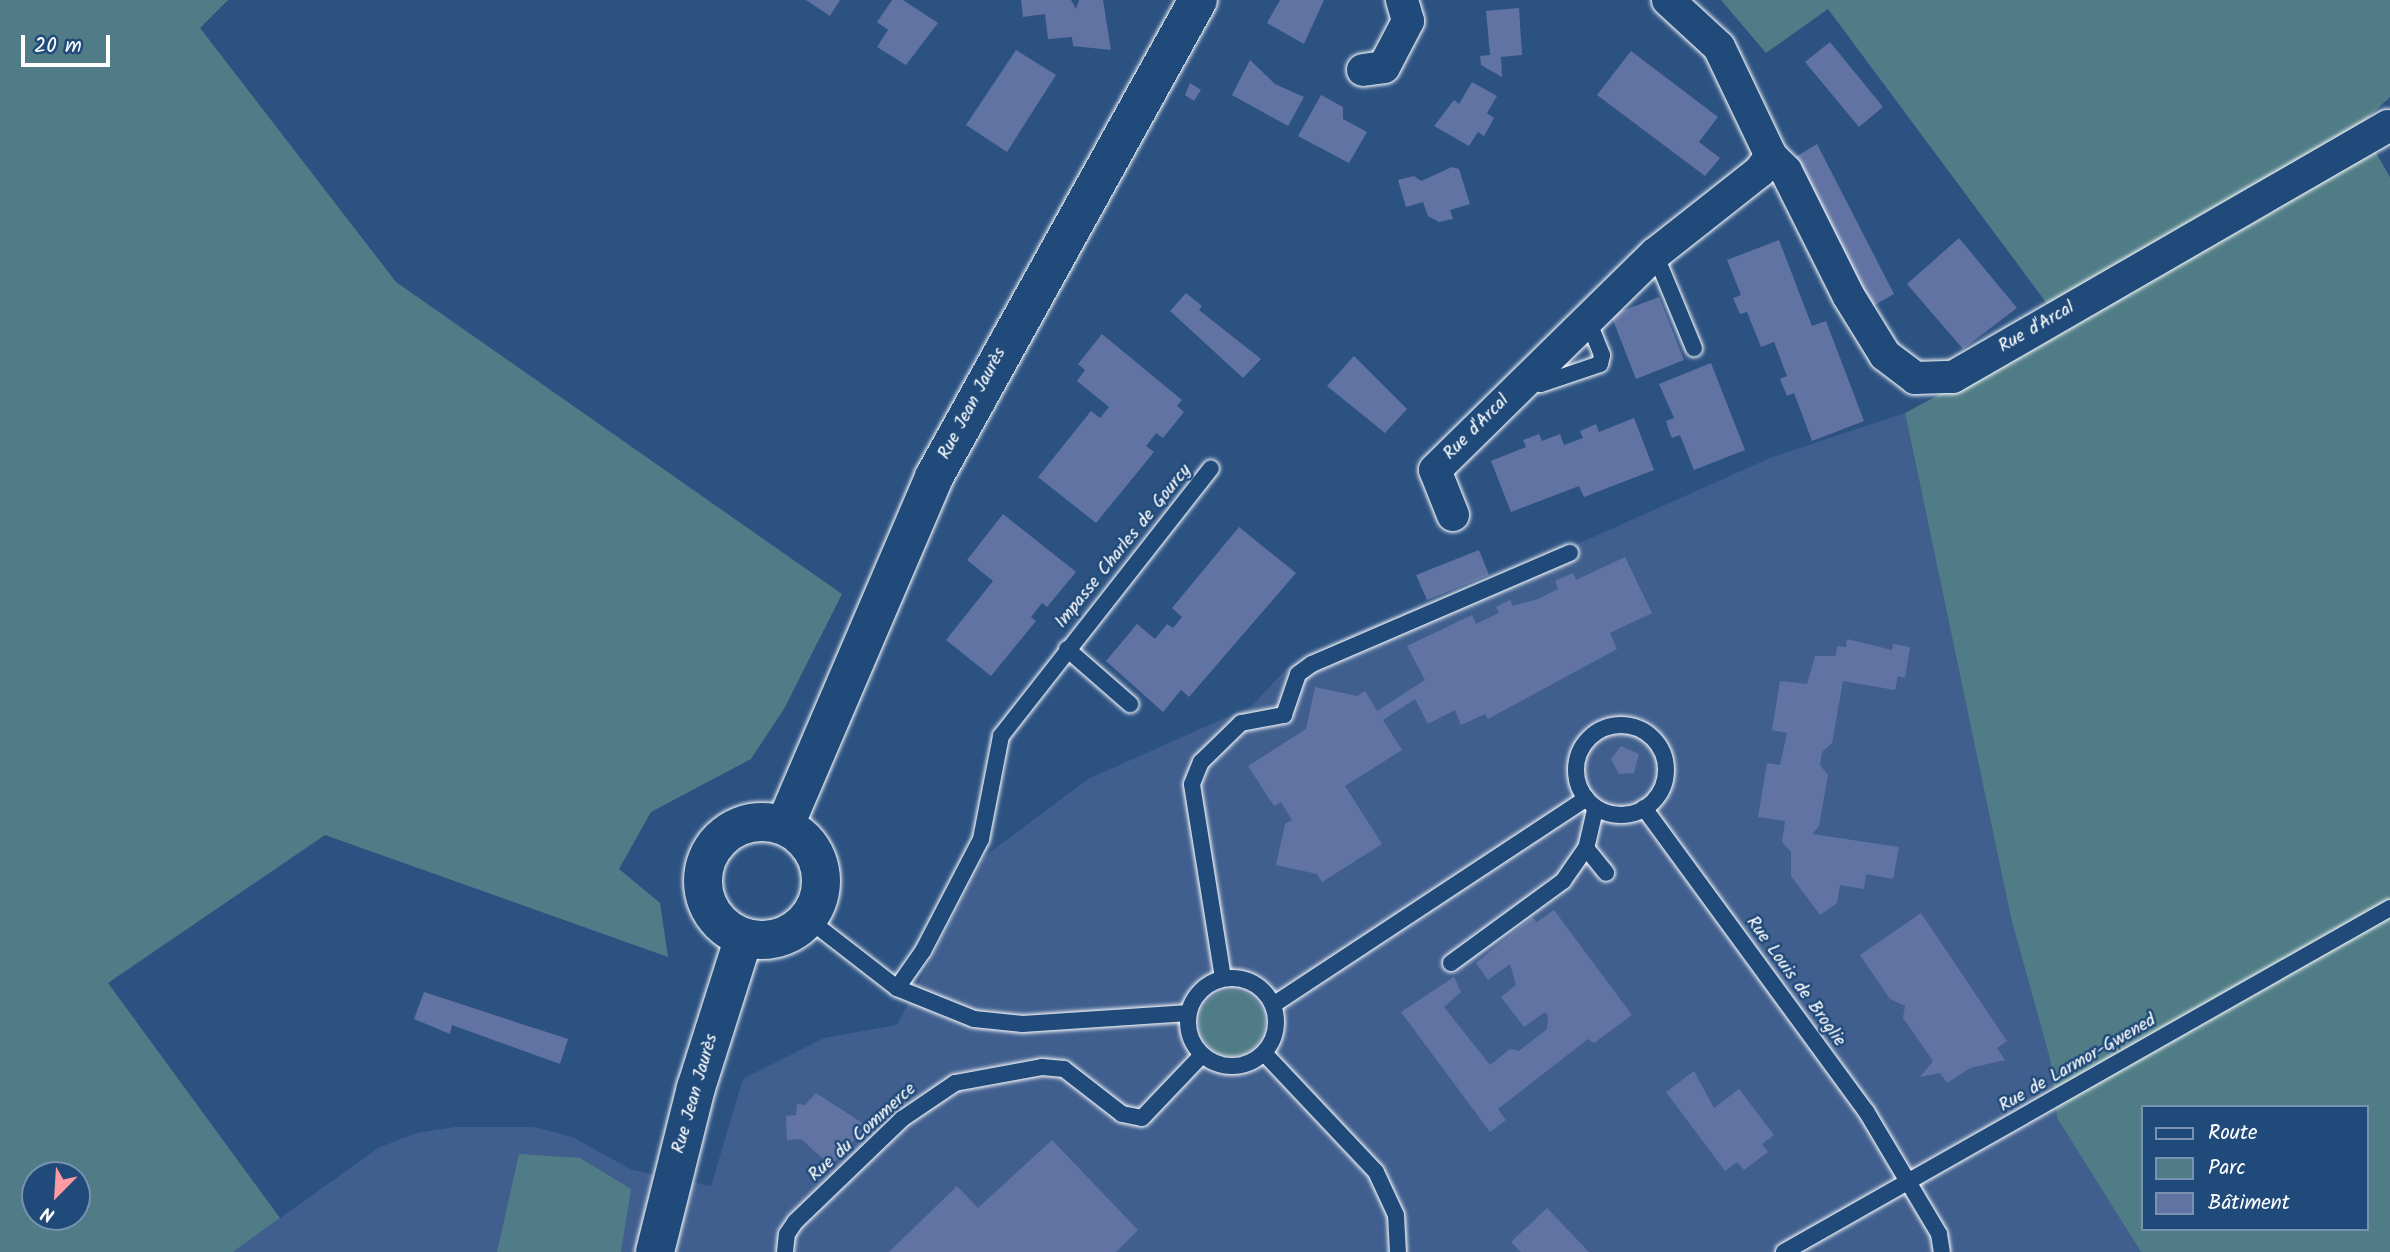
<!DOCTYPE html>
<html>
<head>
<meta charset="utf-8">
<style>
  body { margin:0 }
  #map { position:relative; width:2390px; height:1252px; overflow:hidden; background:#2c5282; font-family:Kalam,sans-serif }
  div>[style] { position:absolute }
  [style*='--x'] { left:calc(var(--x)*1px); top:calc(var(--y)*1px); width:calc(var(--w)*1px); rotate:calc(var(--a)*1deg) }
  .built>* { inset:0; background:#405f8e }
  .green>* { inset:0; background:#4f7c86 }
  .round { border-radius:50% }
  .building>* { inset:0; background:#6173a2 }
  .roads { filter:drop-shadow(0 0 2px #fff) drop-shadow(0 0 2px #fff) }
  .lane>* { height:16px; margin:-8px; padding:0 8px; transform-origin:8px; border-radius:8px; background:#1f4a7a }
  .lane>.ring { margin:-8px; padding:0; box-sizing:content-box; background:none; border:16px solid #1f4a7a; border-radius:50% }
  .street>* { height:32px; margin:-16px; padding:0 16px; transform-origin:16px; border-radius:16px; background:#1f4a7a }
  .secondary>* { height:38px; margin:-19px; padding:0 19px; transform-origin:19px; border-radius:19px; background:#1f4a7a }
  .secondary>.ring { margin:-19px; padding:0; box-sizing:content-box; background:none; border:38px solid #1f4a7a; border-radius:50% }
  span { translate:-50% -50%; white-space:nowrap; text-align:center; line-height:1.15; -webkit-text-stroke:5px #1f4a7a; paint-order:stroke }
  .street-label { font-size:18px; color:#fff }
  .legend { position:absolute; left:2141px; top:1105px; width:228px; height:126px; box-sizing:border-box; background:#1f4a7a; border:2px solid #7992af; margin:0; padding:9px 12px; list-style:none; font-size:21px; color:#fff }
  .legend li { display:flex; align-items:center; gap:14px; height:35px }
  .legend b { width:35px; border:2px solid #7992af }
  .north { position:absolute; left:21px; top:1161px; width:70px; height:70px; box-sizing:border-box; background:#1f4a7a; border:2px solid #7992af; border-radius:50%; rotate:204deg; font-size:19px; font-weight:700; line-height:28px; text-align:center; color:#fff }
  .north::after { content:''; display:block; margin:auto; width:24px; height:32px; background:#ff9aa2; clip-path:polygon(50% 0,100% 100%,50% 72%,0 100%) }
  .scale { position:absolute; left:21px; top:35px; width:89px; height:32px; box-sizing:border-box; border:4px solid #fff; border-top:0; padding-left:9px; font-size:21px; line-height:24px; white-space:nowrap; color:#fff; -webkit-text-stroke:5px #1f4a7a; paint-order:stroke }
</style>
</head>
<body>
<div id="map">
  <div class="built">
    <i style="clip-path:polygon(1905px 413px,2011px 918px,2050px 1059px,2057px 1118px,2141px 1252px,233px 1252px,378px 1148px,416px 1133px,456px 1127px,534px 1127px,572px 1137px,632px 1170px,711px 1186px,743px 1079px,824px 1038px,897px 1025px,984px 857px,1088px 779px,1252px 706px,1286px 669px,1357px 632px,1562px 551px,1770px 458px)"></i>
  </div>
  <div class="green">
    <i style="clip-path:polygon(evenodd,0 0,228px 0,200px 28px,396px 282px,842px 594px,784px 709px,751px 759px,651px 812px,619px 869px,660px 903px,668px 957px,325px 835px,108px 983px,280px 1218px,233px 1252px,0 1252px,0 0,35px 1175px,77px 1175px,77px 1217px,35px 1217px,35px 1175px)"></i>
    <i style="clip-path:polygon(evenodd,1721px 0,2390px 0,2390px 97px,2360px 125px,2390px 177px,2390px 1252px,2141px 1252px,2057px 1118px,2050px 1059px,2011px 918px,1905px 413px,2053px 333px,2048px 305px,1828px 9px,1766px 53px,1721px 0,2143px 1107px,2367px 1107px,2367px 1229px,2143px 1229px,2143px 1107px)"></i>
    <i class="round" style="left:1199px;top:990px;width:66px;height:66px"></i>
    <i style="clip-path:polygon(519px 1154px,580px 1158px,631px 1189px,621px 1252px,497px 1252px)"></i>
  </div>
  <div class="building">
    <i style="clip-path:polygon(806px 0,840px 0,830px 16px)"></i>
    <i style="clip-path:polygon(892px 0,903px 0,938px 23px,906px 65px,877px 47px,888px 30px,877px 22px)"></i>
    <i style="clip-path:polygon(1021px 0,1071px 0,1076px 9px,1079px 0,1103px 0,1111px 50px,1073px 46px,1072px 37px,1048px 39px,1045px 14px,1023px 17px)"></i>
    <i style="clip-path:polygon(1280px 0,1324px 0,1304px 44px,1267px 23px)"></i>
    <i style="clip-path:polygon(1519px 8px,1522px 55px,1501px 57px,1502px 77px,1481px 65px,1480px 56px,1490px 55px,1486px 11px)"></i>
    <i style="clip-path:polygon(1830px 42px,1883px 107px,1859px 127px,1805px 62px)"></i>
    <i style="clip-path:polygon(1016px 50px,1056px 75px,1007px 152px,966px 125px)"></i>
    <i style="clip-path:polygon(1631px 51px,1718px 117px,1699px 142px,1720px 158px,1705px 176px,1597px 95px)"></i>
    <i style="clip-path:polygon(1250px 60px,1275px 84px,1304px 97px,1288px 126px,1232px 95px)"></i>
    <i style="clip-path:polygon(1472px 82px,1497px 96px,1487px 113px,1494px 118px,1484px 136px,1478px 132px,1469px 146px,1434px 126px,1454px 100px,1459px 104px)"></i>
    <i style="clip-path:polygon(1190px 83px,1201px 90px,1194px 101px,1185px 95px)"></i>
    <i style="clip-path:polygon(1321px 95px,1343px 107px,1343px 119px,1367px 132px,1349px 163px,1298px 136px)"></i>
    <i style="clip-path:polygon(1817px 144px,1894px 294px,1868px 309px,1792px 159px)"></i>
    <i style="clip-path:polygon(1452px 167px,1459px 169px,1470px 204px,1450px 210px,1453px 219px,1439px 222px,1428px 216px,1423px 202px,1406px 207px,1398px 180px,1414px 176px,1421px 181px)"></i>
    <i style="clip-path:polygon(1959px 238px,2017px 308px,1963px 349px,1907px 284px)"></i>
    <i style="clip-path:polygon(1779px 240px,1812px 326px,1826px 321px,1864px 421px,1812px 441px,1794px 393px,1787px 396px,1780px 379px,1787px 376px,1774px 342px,1761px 347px,1747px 312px,1740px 314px,1733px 298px,1741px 295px,1727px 260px)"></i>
    <i style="clip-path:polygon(1186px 293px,1202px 306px,1199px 310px,1261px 359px,1243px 378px,1170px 311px)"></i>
    <i style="clip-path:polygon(1659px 297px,1684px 360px,1636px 379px,1611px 315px)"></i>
    <i style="clip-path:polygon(1102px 334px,1182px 400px,1177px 406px,1184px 412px,1163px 438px,1156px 433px,1146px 446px,1154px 452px,1096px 523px,1038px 477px,1091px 411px,1100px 418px,1109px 407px,1077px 381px,1085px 370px,1078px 364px)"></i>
    <i style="clip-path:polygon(1354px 356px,1407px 409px,1385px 433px,1327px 386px)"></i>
    <i style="clip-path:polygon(1711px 363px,1745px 450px,1694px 470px,1680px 435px,1672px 438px,1669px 431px,1666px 421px,1674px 418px,1659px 384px)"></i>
    <i style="clip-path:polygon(1634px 418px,1654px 470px,1584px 497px,1579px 486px,1511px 512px,1491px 461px,1526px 447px,1523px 440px,1539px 434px,1542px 441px,1560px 434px,1564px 445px,1583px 438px,1580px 431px,1596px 424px,1599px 432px)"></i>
    <i style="clip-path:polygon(1003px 514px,1076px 572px,1047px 607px,1042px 603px,1031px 617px,1036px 621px,991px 676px,946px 640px,993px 581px,967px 560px)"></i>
    <i style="clip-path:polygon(1239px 527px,1296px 573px,1189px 697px,1181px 690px,1163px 712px,1106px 661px,1137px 624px,1155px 639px,1167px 624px,1173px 628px,1182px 617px,1172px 608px)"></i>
    <i style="clip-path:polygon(1479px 550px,1489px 575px,1427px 600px,1416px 575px)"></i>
    <i style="clip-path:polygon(1625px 557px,1652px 613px,1610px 633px,1617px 649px,1488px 719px,1485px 714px,1461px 725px,1455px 710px,1428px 724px,1415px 699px,1383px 720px,1402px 750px,1345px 786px,1382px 844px,1322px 882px,1317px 874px,1276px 865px,1285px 824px,1292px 820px,1281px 802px,1274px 806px,1248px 766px,1306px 729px,1315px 687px,1357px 696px,1365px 691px,1377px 711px,1425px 680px,1407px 646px,1472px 615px,1476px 624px,1499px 613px,1496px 607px,1510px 600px,1513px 606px,1538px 599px,1558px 589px,1555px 581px,1573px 573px,1576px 580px)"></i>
    <i style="clip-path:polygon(1847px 639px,1892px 650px,1893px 644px,1910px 647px,1905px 678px,1898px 676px,1895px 690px,1843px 681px,1832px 743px,1822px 752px,1820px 765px,1828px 775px,1819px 826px,1812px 834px,1899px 847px,1893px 879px,1866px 874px,1864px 889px,1840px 885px,1837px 903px,1820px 915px,1791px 876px,1791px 852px,1782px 842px,1785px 821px,1758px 817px,1767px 763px,1780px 765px,1787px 733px,1772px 730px,1780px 681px,1807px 684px,1815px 656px,1836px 656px,1837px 646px,1846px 647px)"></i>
    <i style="clip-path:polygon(1621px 746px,1639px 754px,1634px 773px,1619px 774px,1611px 759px)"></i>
    <i style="clip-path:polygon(1554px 910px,1632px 1015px,1594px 1043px,1588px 1039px,1498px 1109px,1506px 1120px,1490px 1132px,1401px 1012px,1454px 977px,1461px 992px,1444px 1007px,1490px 1065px,1510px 1049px,1519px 1051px,1547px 1029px,1548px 1015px,1545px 1012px,1524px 1027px,1501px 997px,1516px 985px,1510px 964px,1488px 980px,1476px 963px,1532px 917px,1537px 922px)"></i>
    <i style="clip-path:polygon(1921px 913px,2007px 1041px,1997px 1048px,2005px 1060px,1970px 1068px,1947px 1083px,1940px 1073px,1920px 1077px,1933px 1061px,1903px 1018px,1905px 1006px,1890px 999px,1860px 955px)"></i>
    <i style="clip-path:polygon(424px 992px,568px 1039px,560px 1064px,452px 1025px,450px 1034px,414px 1019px)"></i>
    <i style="clip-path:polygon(1694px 1071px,1714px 1108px,1739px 1089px,1774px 1135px,1762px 1144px,1768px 1152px,1744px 1170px,1737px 1162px,1725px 1171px,1666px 1092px)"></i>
    <i style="clip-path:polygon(816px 1093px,867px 1126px,831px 1166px,801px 1139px,787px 1140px,786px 1116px,796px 1115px,797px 1104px,805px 1105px)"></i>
    <i style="clip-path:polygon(1052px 1140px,1138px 1230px,1116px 1252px,889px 1252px,957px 1186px,978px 1208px)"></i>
    <i style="clip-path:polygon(1547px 1208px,1589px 1252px,1521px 1252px,1511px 1242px)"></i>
  </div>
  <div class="roads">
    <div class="lane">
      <i style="--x:1655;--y:254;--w:102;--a:67.5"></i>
      <i style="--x:1526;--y:381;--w:15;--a:11"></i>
      <i style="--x:1541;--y:384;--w:62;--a:-18.7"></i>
      <i style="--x:1600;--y:364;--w:9;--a:-77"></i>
      <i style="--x:1602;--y:355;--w:40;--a:-112"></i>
      <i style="--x:1067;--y:649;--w:84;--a:41.1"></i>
      <i class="ring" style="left:1576px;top:725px;width:74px;height:74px"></i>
      <i style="--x:1644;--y:808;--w:376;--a:53.8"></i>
      <i style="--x:1866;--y:1111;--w:143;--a:59.3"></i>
      <i style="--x:1939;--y:1234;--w:18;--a:81"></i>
      <i style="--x:1595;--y:810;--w:39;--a:103"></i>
      <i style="--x:1586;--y:848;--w:32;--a:51"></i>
      <i style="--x:808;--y:919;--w:113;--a:37.8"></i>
      <i style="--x:897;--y:988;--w:83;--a:21.9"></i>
      <i style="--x:974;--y:1019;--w:49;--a:5.8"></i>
      <i style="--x:1023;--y:1024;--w:166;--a:-3.8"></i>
      <i style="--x:1451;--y:963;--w:139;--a:-36.2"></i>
      <i style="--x:1563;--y:881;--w:40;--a:-55.1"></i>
      <i class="ring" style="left:1188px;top:978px;width:72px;height:72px"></i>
      <i style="--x:1223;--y:978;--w:196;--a:-99.1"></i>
      <i style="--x:1192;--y:784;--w:24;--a:-68"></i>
      <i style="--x:1201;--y:762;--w:56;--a:-44.3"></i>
      <i style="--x:1241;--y:723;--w:44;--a:-10.5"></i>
      <i style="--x:1284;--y:715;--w:43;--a:-71.1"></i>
      <i style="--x:1298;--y:674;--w:17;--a:-36"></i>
      <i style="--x:1312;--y:664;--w:281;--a:-23.3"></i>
      <i style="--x:897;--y:988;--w:45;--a:-54.9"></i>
      <i style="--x:923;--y:951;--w:126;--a:-62.6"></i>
      <i style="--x:981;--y:839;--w:105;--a:-79"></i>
      <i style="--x:1001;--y:736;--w:340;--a:-51.9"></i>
      <i style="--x:1273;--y:1005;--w:375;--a:-33.4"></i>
      <i style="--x:1264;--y:1053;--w:163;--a:46.7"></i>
      <i style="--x:1376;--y:1172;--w:47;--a:65.1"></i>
      <i style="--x:1396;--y:1215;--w:37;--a:87"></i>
      <i style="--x:785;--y:1252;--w:18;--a:-84"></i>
      <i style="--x:787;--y:1234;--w:14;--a:-56"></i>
      <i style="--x:795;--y:1222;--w:149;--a:-43.9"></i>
      <i style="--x:902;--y:1119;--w:64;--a:-34.2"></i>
      <i style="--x:955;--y:1083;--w:88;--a:-10.4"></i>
      <i style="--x:1042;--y:1067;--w:22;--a:5"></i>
      <i style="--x:1064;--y:1069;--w:73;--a:37.8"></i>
      <i style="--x:1122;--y:1114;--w:20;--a:11"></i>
      <i style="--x:1142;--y:1118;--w:87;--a:-46.4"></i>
      <i style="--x:1784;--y:1252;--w:697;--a:-29.58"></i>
    </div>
    <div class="street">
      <i style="--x:1668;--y:0;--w:69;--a:42.7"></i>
      <i style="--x:1719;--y:47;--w:121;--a:64.5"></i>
      <i style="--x:1771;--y:156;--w:21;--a:45"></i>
      <i style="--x:1786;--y:171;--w:139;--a:63.4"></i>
      <i style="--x:1848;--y:295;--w:70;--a:58.3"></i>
      <i style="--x:1885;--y:355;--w:38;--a:37"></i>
      <i style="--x:1915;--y:378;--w:38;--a:-2"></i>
      <i style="--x:1953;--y:377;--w:502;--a:-29.99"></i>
      <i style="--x:1363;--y:70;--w:21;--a:-8"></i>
      <i style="--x:1384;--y:67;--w:52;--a:-62.4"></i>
      <i style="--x:1408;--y:21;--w:22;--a:-106"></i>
      <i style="--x:1453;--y:515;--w:48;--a:-111.8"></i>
      <i style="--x:1435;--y:470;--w:308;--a:-44.5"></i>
      <i style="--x:1655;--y:254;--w:134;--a:-38.3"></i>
      <i style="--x:1760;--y:171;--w:19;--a:-54"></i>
    </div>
    <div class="secondary">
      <i class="ring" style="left:703px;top:822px;width:80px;height:80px"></i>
      <i style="--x:785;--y:825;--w:379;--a:-66.8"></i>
      <i style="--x:934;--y:477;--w:545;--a:-61.04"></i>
      <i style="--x:655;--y:1252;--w:169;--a:-76"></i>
      <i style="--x:696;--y:1088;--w:158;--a:-72.4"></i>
    </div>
  </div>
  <div class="street-label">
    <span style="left:2037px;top:328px;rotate:-30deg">Rue d'Arcal</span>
    <span style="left:973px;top:404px;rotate:-62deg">Rue Jean Jaurès</span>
    <span style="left:1477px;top:428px;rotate:-45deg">Rue d'Arcal</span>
    <span style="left:1124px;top:547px;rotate:-51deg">Impasse Charles de Gourcy</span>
    <span style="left:1795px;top:982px;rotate:54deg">Rue Louis de Broglie</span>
    <span style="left:2078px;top:1064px;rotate:-30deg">Rue de Larmor-Gwened</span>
    <span style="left:696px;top:1094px;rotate:-74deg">Rue Jean Jaurès</span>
    <span style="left:863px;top:1133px;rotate:-42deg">Rue du Commerce</span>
  </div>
  <ul class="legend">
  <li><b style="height:9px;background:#1f4a7a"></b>Route</li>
  <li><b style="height:19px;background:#4f7c86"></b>Parc</li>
  <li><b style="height:19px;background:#6173a2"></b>Bâtiment</li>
  </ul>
  <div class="north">N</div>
  <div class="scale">20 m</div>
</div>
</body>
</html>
